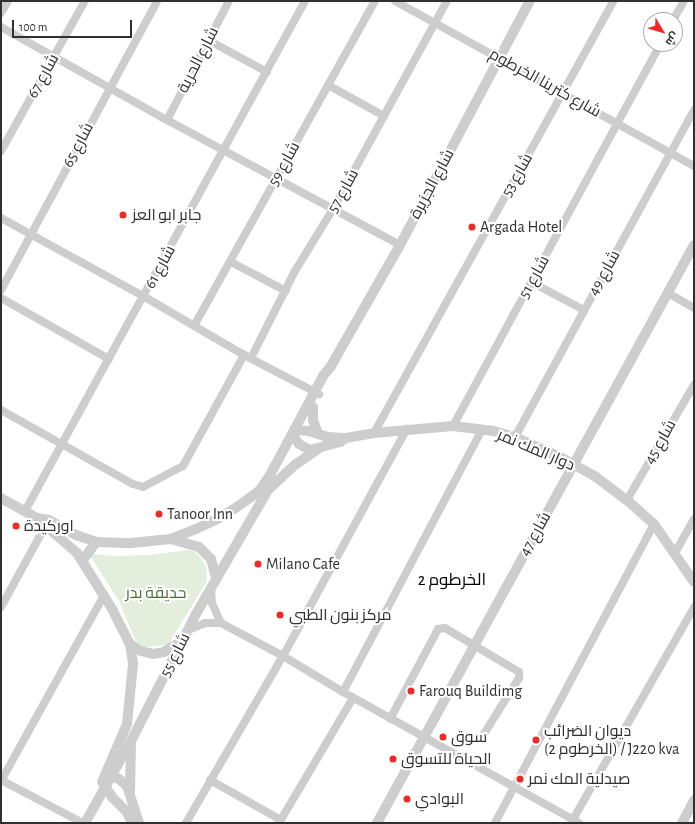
<!DOCTYPE html>
<html>
<head>
<meta charset="utf-8">
<style>
  body { margin:0 }
  #map { position:relative; width:695px; height:824px; overflow:hidden; background:#fff; font-family:"Alegreya Sans",Cairo,sans-serif }
  div>[style] { position:absolute }
  [style*='--x'] { left:calc(var(--x)*1px); top:calc(var(--y)*1px); width:calc(var(--w)*1px); rotate:calc(var(--a)*1deg) }
  .green>* { inset:0; background:#e4eedc }
  .minor>* { height:8px; margin:-4px; padding:0 4px; transform-origin:4px; border-radius:4px; background:#cdcdcd }
  .tertiary>* { height:10px; margin:-5px; padding:0 5px; transform-origin:5px; border-radius:5px; background:#cdcdcd }
  .dots>* { width:11px; height:11px; translate:-50% -50%; box-sizing:border-box; border:2px solid #fff; border-radius:50% }
  span { translate:-50% -50%; white-space:nowrap; text-align:center; line-height:1.15; -webkit-text-stroke:4px #fff; paint-order:stroke }
  .street-label { font-size:16px; color:#303030 }
  .poi-label { font-size:16px; color:#303030 }
  .left { translate:0 -50%; text-align:left }
  .park-label { font-size:16px; color:#4d7038 }
  .neighbourhood-label { font-size:17px; color:#000 }
  .frame { position:absolute; inset:0; border:2px solid #303030; pointer-events:none }
  .north { position:absolute; left:643px; top:12px; width:40px; height:40px; box-sizing:border-box; background:#fff; border:1px solid #acacac; border-radius:50%; rotate:128deg; font-size:11px; font-weight:700; line-height:16px; text-align:center; color:#303030 }
  .north::after { content:''; display:block; margin:auto; width:14px; height:18px; background:#f62722; clip-path:polygon(50% 0,100% 100%,50% 72%,0 100%) }
  .scale { position:absolute; left:12px; top:20px; width:120px; height:18px; box-sizing:border-box; border:2px solid #303030; border-top:0; padding-left:5px; font-size:12px; line-height:14px; white-space:nowrap; color:#303030; -webkit-text-stroke:3px #fff; paint-order:stroke }
</style>
</head>
<body>
<div id="map">
  <div class="green">
    <i style="clip-path:polygon(186px 550px,194px 551px,201px 558px,206px 567px,207px 581px,168px 645px,144px 647px,135px 640px,119px 601px,91px 557px,93px 554px,113px 556px,150px 555px)"></i>
  </div>
  <div class="minor">
    <i style="--x:395;--y:1;--w:342;--a:28.9"></i>
    <i style="--x:1;--y:13;--w:14;--a:-60"></i>
    <i style="--x:673;--y:20;--w:22;--a:-60"></i>
    <i style="--x:1;--y:27;--w:190;--a:29.3"></i>
    <i style="--x:167;--y:120;--w:264;--a:28.2"></i>
    <i style="--x:208;--y:40;--w:67;--a:28.5"></i>
    <i style="--x:328;--y:85;--w:64;--a:29"></i>
    <i style="--x:167;--y:120;--w:134;--a:-62.5"></i>
    <i style="--x:1;--y:151;--w:172;--a:-60.8"></i>
    <i style="--x:1;--y:218;--w:162;--a:28.8"></i>
    <i style="--x:143;--y:296;--w:117;--a:30.3"></i>
    <i style="--x:244;--y:355;--w:85;--a:27.5"></i>
    <i style="--x:231;--y:262;--w:62;--a:27.8"></i>
    <i style="--x:531;--y:282;--w:60;--a:27.8"></i>
    <i style="--x:1;--y:290;--w:328;--a:-61.6"></i>
    <i style="--x:668;--y:293;--w:30;--a:30"></i>
    <i style="--x:1;--y:298;--w:124;--a:29.5"></i>
    <i style="--x:194;--y:326;--w:372;--a:-60.9"></i>
    <i style="--x:251;--y:358;--w:97;--a:-63.2"></i>
    <i style="--x:295;--y:271;--w:73;--a:-58.5"></i>
    <i style="--x:333;--y:209;--w:237;--a:-61.3"></i>
    <i style="--x:1;--y:410;--w:151;--a:29.3"></i>
    <i style="--x:133;--y:484;--w:10;--a:17"></i>
    <i style="--x:143;--y:487;--w:45;--a:-27.7"></i>
    <i style="--x:183;--y:466;--w:127;--a:-61.2"></i>
    <i style="--x:453;--y:426;--w:434;--a:-61.5"></i>
    <i style="--x:374;--y:433;--w:494;--a:-61"></i>
    <i style="--x:515;--y:437;--w:373;--a:-61.3"></i>
    <i style="--x:627;--y:500;--w:133;--a:-59.8"></i>
    <i style="--x:25;--y:511;--w:582;--a:-61.23"></i>
    <i style="--x:675;--y:553;--w:39;--a:-61"></i>
    <i style="--x:211;--y:588;--w:15;--a:86"></i>
    <i style="--x:212;--y:603;--w:22;--a:66"></i>
    <i style="--x:1;--y:607;--w:98;--a:-61.3"></i>
    <i style="--x:188;--y:630;--w:18;--a:-22"></i>
    <i style="--x:205;--y:623;--w:16;--a:0"></i>
    <i style="--x:221;--y:623;--w:70;--a:28"></i>
    <i style="--x:283;--y:656;--w:70;--a:31"></i>
    <i style="--x:343;--y:692;--w:270;--a:29"></i>
    <i style="--x:343;--y:692;--w:297;--a:-62.1"></i>
    <i style="--x:390;--y:719;--w:102;--a:-61.9"></i>
    <i style="--x:438;--y:629;--w:7;--a:-8"></i>
    <i style="--x:445;--y:628;--w:86;--a:30.7"></i>
    <i style="--x:519;--y:672;--w:6;--a:90"></i>
    <i style="--x:519;--y:678;--w:70;--a:122.1"></i>
    <i style="--x:1;--y:780;--w:93;--a:27.7"></i>
    <i style="--x:210;--y:780;--w:81;--a:29.4"></i>
    <i style="--x:1;--y:781;--w:213;--a:-61"></i>
    <i style="--x:186;--y:823;--w:193;--a:-59.9"></i>
    <i style="--x:283;--y:656;--w:259;--a:-61.4"></i>
    <i style="--x:279;--y:823;--w:145;--a:-59.4"></i>
    <i style="--x:495;--y:823;--w:339;--a:-62"></i>
    <i style="--x:571;--y:823;--w:249;--a:-60.3"></i>
  </div>
  <div class="tertiary">
    <i style="--x:313;--y:407;--w:13;--a:90"></i>
    <i style="--x:313;--y:420;--w:15;--a:70"></i>
    <i style="--x:294;--y:430;--w:15;--a:4"></i>
    <i style="--x:309;--y:431;--w:19;--a:18"></i>
    <i style="--x:327;--y:437;--w:17;--a:3"></i>
    <i style="--x:292;--y:434;--w:12;--a:55"></i>
    <i style="--x:299;--y:444;--w:13;--a:29"></i>
    <i style="--x:310;--y:450;--w:31;--a:-15"></i>
    <i style="--x:340;--y:442;--w:7;--a:-34"></i>
    <i style="--x:346;--y:438;--w:28;--a:-10"></i>
    <i style="--x:374;--y:433;--w:79;--a:-5.1"></i>
    <i style="--x:453;--y:426;--w:41;--a:7"></i>
    <i style="--x:494;--y:431;--w:22;--a:16"></i>
    <i style="--x:515;--y:437;--w:51;--a:24.1"></i>
    <i style="--x:562;--y:458;--w:39;--a:29"></i>
    <i style="--x:596;--y:477;--w:39;--a:37"></i>
    <i style="--x:627;--y:500;--w:36;--a:42"></i>
    <i style="--x:654;--y:524;--w:70;--a:55.4"></i>
    <i style="--x:270;--y:488;--w:35;--a:-43"></i>
    <i style="--x:296;--y:464;--w:27;--a:-34"></i>
    <i style="--x:1;--y:498;--w:41;--a:29.1"></i>
    <i style="--x:37;--y:518;--w:53;--a:41.2"></i>
    <i style="--x:77;--y:553;--w:66;--a:58"></i>
    <i style="--x:112;--y:609;--w:39;--a:63"></i>
    <i style="--x:130;--y:644;--w:20;--a:81"></i>
    <i style="--x:133;--y:664;--w:60;--a:95.7"></i>
    <i style="--x:127;--y:724;--w:63;--a:113.3"></i>
    <i style="--x:37;--y:518;--w:12;--a:9"></i>
    <i style="--x:49;--y:520;--w:31;--a:29"></i>
    <i style="--x:76;--y:535;--w:21;--a:19"></i>
    <i style="--x:96;--y:542;--w:35;--a:2"></i>
    <i style="--x:131;--y:543;--w:40;--a:-5.7"></i>
    <i style="--x:171;--y:539;--w:27;--a:-22"></i>
    <i style="--x:196;--y:529;--w:23;--a:-25"></i>
    <i style="--x:217;--y:519;--w:23;--a:-31"></i>
    <i style="--x:237;--y:507;--w:27;--a:-36"></i>
    <i style="--x:259;--y:491;--w:19;--a:-55"></i>
    <i style="--x:270;--y:475;--w:112;--a:-61.8"></i>
    <i style="--x:323;--y:376;--w:13;--a:-51"></i>
    <i style="--x:331;--y:366;--w:139;--a:-60.3"></i>
    <i style="--x:400;--y:245;--w:276;--a:-62"></i>
    <i style="--x:171;--y:539;--w:29;--a:16"></i>
    <i style="--x:199;--y:547;--w:17;--a:45"></i>
    <i style="--x:211;--y:559;--w:20;--a:75"></i>
    <i style="--x:83;--y:560;--w:22;--a:-54"></i>
    <i style="--x:130;--y:644;--w:13;--a:32"></i>
    <i style="--x:141;--y:651;--w:12;--a:14"></i>
    <i style="--x:153;--y:654;--w:11;--a:-10"></i>
    <i style="--x:164;--y:652;--w:19;--a:-32"></i>
    <i style="--x:107;--y:775;--w:13;--a:18"></i>
    <i style="--x:119;--y:779;--w:11;--a:41"></i>
    <i style="--x:127;--y:786;--w:39;--a:72"></i>
    <i style="--x:103;--y:783;--w:17;--a:57"></i>
    <i style="--x:112;--y:797;--w:21;--a:45"></i>
    <i style="--x:127;--y:812;--w:12;--a:66"></i>
    <i style="--x:130;--y:793;--w:50;--a:-88.9"></i>
    <i style="--x:85;--y:823;--w:94;--a:-60.7"></i>
    <i style="--x:131;--y:741;--w:143;--a:-62.9"></i>
    <i style="--x:196;--y:614;--w:154;--a:-59.9"></i>
    <i style="--x:377;--y:823;--w:659;--a:-61.26"></i>
    <i style="--x:682;--y:823;--w:26;--a:-62"></i>
  </div>
  <div class="dots">
    <i style="left:123px;top:215px;background:#f62722"></i>
    <i style="left:472px;top:227px;background:#f62722"></i>
    <i style="left:159px;top:514px;background:#f62722"></i>
    <i style="left:16px;top:526px;background:#f62722"></i>
    <i style="left:258px;top:564px;background:#f62722"></i>
    <i style="left:280px;top:615px;background:#f62722"></i>
    <i style="left:411px;top:691px;background:#f62722"></i>
    <i style="left:443px;top:737px;background:#f62722"></i>
    <i style="left:536px;top:740px;background:#f62722"></i>
    <i style="left:393px;top:759px;background:#f62722"></i>
    <i style="left:520px;top:779px;background:#f62722"></i>
    <i style="left:407px;top:799px;background:#f62722"></i>
  </div>
  <div class="street-label">
    <span style="left:198px;top:60px;rotate:-63deg">شارع الحرية</span>
    <span style="left:43px;top:76px;rotate:-61deg">شارع 67</span>
    <span style="left:545px;top:83px;rotate:29deg">شارع كترينا الخرطوم</span>
    <span style="left:78px;top:145px;rotate:-62deg">شارع 65</span>
    <span style="left:284px;top:164px;rotate:-61deg">شارع 59</span>
    <span style="left:517px;top:175px;rotate:-61deg">شارع 53</span>
    <span style="left:432px;top:184px;rotate:-62deg">شارع الجزيرة</span>
    <span style="left:343px;top:191px;rotate:-61deg">شارع 57</span>
    <span style="left:160px;top:267px;rotate:-61deg">شارع 61</span>
    <span style="left:604px;top:273px;rotate:-61deg">شارع 49</span>
    <span style="left:534px;top:277px;rotate:-61deg">شارع 51</span>
    <span style="left:660px;top:442px;rotate:-60deg">شارع 45</span>
    <span style="left:536px;top:450px;rotate:23deg">دوار المك نمر</span>
    <span style="left:535px;top:534px;rotate:-61deg">شارع 47</span>
    <span style="left:175px;top:655px;rotate:-63deg">شارع 55</span>
  </div>
  <div class="poi-label">
    <span class="left" style="left:132px;top:215px">جابر ابو العز</span>
    <span class="left" style="left:480px;top:227px">Argada Hotel</span>
    <span class="left" style="left:167px;top:514px">Tanoor Inn</span>
    <span class="left" style="left:24px;top:526px">اوركيدة</span>
    <span class="left" style="left:266px;top:564px">Milano Cafe</span>
    <span class="left" style="left:289px;top:615px">مركز بنون الطبي</span>
    <span class="left" style="left:419px;top:691px">Farouq Buildimg</span>
    <span class="left" style="left:544px;top:740px">ديوان الضرائب<br>(الخرطوم 2) / J220 kva</span>
    <span class="left" style="left:451px;top:737px">سوق</span>
    <span class="left" style="left:401px;top:759px">الحياة للتسوق</span>
    <span class="left" style="left:528px;top:779px">صيدلية المك نمر</span>
    <span class="left" style="left:415px;top:799px">البوادي</span>
  </div>
  <div class="park-label">
    <span style="left:156px;top:593px">حديقة بدر</span>
  </div>
  <div class="neighbourhood-label">
    <span style="left:452px;top:580px">الخرطوم 2</span>
  </div>
  <div class="frame"></div>
  <div class="north">ش</div>
  <div class="scale">100 m</div>
</div>
</body>
</html>
